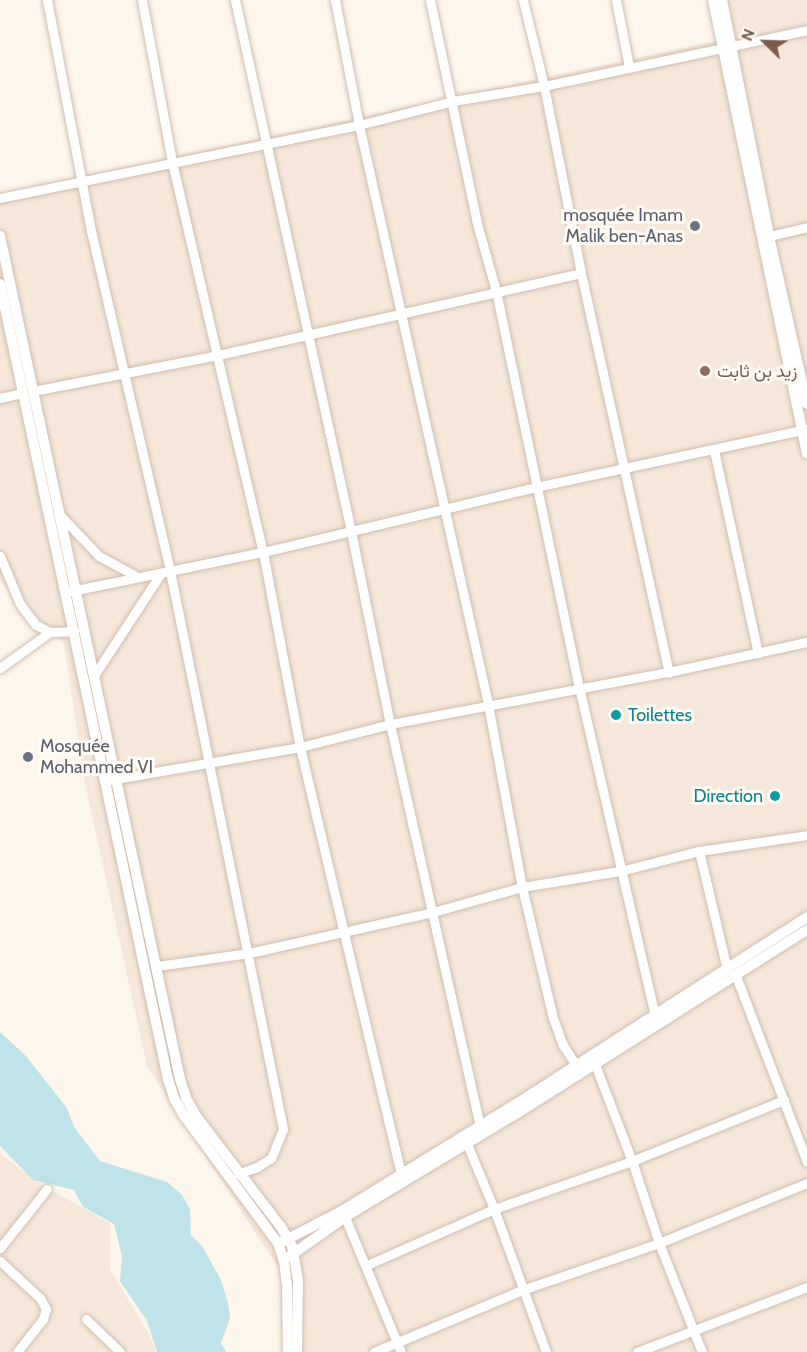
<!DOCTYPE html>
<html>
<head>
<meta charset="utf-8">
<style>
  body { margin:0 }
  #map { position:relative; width:807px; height:1352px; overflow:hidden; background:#fdf6ec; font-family:Cabin,Vazirmatn,sans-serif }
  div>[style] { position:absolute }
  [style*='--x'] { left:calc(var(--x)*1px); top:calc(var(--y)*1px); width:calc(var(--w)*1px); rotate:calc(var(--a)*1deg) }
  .residential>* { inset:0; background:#f5e8da }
  .water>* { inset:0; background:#bfe3e8 }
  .roads { filter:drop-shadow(0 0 2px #d1beb0) drop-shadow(0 0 2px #d1beb0) }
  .minor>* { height:9px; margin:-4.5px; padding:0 4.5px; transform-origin:4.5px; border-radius:4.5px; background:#fff }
  .tertiary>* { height:10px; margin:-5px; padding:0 5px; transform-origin:5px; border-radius:5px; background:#fff }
  .dots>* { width:16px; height:16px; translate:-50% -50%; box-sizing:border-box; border:3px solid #fffaf3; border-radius:50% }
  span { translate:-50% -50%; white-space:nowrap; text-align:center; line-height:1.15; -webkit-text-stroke:6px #fffaf3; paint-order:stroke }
  .worship-label { font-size:18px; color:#5b616d }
  .right { translate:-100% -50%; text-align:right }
  .left { translate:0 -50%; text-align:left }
  .education-label { font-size:18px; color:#785e54 }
  .culture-label { font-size:18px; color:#0d838f }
  .north { position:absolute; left:735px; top:12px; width:60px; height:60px; -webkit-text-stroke:4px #fffaf3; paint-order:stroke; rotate:293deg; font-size:16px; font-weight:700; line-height:24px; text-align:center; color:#7a5c4d }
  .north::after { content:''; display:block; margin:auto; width:21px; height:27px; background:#7a5c4d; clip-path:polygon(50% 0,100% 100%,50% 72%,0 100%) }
</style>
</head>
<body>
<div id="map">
  <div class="residential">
    <i style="clip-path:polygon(709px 0,807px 0,807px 1352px,284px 1352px,285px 1278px,147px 1066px,85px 784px,64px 644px,0 580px,0 194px,717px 41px)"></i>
    <i style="clip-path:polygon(0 1153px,40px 1184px,110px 1223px,110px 1269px,149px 1334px,156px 1352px,0 1352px)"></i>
  </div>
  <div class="water">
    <i style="clip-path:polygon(0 1032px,25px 1055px,67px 1108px,74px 1127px,100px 1161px,167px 1182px,182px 1195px,190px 1209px,191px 1235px,202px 1246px,221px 1280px,228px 1303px,230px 1318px,221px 1343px,226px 1352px,157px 1352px,147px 1321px,120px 1281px,122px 1256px,114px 1224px,83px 1207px,74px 1190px,33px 1180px,0 1146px)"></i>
  </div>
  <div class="roads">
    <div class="minor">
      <i style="--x:47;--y:0;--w:235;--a:79.2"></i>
      <i style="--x:91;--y:231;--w:349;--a:76.9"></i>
      <i style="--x:170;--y:571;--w:569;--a:78.55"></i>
      <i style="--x:283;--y:1129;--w:31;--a:112"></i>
      <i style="--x:271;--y:1158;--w:17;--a:147"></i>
      <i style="--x:257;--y:1167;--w:20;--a:160"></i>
      <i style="--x:142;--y:0;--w:165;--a:79.5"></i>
      <i style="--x:172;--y:162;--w:400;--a:76.9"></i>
      <i style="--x:263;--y:552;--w:198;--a:79.3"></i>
      <i style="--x:300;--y:747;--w:438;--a:76.7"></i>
      <i style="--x:235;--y:0;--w:544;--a:77.68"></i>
      <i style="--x:351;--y:531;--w:197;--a:78.6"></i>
      <i style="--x:390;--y:724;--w:412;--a:77.4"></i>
      <i style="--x:335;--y:0;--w:127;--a:79.1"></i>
      <i style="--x:359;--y:125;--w:593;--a:77.44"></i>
      <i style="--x:488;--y:704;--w:186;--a:79.5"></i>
      <i style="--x:522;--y:887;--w:135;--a:76.7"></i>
      <i style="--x:553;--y:1018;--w:29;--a:70"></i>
      <i style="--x:563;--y:1045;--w:31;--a:57"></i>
      <i style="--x:430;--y:0;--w:232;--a:78.1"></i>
      <i style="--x:478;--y:227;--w:66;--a:74.3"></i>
      <i style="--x:496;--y:291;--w:405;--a:78.2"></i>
      <i style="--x:579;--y:687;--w:337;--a:77"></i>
      <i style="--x:523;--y:0;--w:89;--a:76.3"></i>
      <i style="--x:544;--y:86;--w:191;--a:78.8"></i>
      <i style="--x:616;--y:0;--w:68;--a:79"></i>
      <i style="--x:0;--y:198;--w:366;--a:-11.5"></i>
      <i style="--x:359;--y:125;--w:97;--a:-14.3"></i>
      <i style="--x:453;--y:101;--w:92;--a:-9.4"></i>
      <i style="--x:544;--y:86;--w:269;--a:-12"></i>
      <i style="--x:769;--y:236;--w:39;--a:-13"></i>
      <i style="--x:33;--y:391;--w:188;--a:-11"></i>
      <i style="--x:218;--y:355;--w:372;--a:-12.7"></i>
      <i style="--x:581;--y:273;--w:409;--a:77.6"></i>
      <i style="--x:0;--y:398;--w:23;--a:-13"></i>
      <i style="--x:714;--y:450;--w:208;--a:77.8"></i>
      <i style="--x:59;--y:514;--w:58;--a:46.4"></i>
      <i style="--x:99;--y:556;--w:44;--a:28.3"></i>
      <i style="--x:0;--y:556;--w:52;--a:67.4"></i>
      <i style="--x:20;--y:604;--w:26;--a:53"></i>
      <i style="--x:36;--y:625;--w:16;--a:27"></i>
      <i style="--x:50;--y:632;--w:24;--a:-2"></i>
      <i style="--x:71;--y:591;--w:196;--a:-11.5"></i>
      <i style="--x:263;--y:552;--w:281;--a:-13.4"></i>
      <i style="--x:536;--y:487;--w:277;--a:-12.1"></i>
      <i style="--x:0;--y:668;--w:62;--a:-35.8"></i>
      <i style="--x:95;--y:674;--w:121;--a:-56.8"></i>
      <i style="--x:109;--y:780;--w:194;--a:-9.8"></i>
      <i style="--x:300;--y:747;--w:93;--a:-14.3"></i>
      <i style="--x:390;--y:724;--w:284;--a:-10.6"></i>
      <i style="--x:669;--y:672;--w:141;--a:-12.3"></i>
      <i style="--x:699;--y:851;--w:121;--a:76.7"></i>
      <i style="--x:157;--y:966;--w:93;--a:-8"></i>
      <i style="--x:249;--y:953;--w:189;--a:-12.6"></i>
      <i style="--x:433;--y:912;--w:92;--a:-15.7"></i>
      <i style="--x:522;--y:887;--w:99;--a:-9.3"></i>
      <i style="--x:620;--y:871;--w:81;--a:-14.2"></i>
      <i style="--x:699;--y:851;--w:109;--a:-8.4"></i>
      <i style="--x:736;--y:976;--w:199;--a:69.1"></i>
      <i style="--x:593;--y:1059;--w:109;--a:69.1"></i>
      <i style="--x:632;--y:1161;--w:86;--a:71.8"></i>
      <i style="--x:659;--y:1243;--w:117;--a:68.5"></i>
      <i style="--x:467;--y:1144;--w:70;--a:67.4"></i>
      <i style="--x:494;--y:1209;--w:152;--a:70"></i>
      <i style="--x:345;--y:1217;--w:146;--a:67.5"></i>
      <i style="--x:0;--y:1248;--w:75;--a:-51.5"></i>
      <i style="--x:0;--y:1261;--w:54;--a:42.8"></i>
      <i style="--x:40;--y:1298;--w:13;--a:61"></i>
      <i style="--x:46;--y:1309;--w:10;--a:107"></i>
      <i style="--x:43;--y:1319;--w:42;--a:128.2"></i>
      <i style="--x:367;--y:1265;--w:139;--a:-23.8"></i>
      <i style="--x:494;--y:1209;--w:146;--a:-19.2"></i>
      <i style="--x:632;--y:1161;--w:164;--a:-21.9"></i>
      <i style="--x:86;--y:1319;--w:47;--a:44.1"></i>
      <i style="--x:374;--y:1352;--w:160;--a:-22.7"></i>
      <i style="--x:522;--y:1290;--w:145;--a:-18.9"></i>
      <i style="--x:659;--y:1243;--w:160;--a:-22.1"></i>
      <i style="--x:637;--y:1352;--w:182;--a:-20.9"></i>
    </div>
    <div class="tertiary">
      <i style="--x:713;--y:0;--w:463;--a:78.3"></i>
      <i style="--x:722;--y:0;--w:241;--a:78.7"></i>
      <i style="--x:769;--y:236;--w:172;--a:77.3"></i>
      <i style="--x:0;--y:236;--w:862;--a:77.95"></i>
      <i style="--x:180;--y:1079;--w:20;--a:72"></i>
      <i style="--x:186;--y:1098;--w:21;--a:61"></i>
      <i style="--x:196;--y:1116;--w:140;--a:52.6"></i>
      <i style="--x:281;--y:1227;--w:22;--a:60"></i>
      <i style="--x:292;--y:1246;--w:36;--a:80"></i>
      <i style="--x:298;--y:1281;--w:71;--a:90.8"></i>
      <i style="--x:0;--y:284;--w:813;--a:78.07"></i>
      <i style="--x:168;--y:1079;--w:22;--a:72"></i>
      <i style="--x:175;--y:1100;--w:20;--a:60"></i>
      <i style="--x:185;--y:1117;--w:157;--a:53.6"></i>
      <i style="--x:278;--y:1243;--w:19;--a:72"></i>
      <i style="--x:284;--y:1261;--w:23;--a:83"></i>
      <i style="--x:287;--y:1284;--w:68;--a:89.2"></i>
      <i style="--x:282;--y:1242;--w:68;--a:-27.3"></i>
      <i style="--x:342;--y:1211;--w:201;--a:-31.6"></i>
      <i style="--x:513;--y:1106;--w:350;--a:-32.7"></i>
      <i style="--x:290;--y:1256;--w:67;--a:-35.3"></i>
      <i style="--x:345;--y:1217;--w:203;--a:-31.1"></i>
      <i style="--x:519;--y:1112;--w:341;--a:-32.3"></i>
    </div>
  </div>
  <div class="dots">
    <i style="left:695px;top:226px;background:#6b7280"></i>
    <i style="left:705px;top:371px;background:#8d6e63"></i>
    <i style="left:616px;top:715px;background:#0f9aa8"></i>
    <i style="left:28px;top:757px;background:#6b7280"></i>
    <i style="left:775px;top:796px;background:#0f9aa8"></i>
  </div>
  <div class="worship-label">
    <span class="right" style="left:683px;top:226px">mosquée Imam<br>Malik ben-Anas</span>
    <span class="left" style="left:40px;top:757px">Mosquée<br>Mohammed VI</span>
  </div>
  <div class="education-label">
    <span class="left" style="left:717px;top:371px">زيد بن ثابت</span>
  </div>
  <div class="culture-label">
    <span class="left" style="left:628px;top:715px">Toilettes</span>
    <span class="right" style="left:763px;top:796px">Direction</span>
  </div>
  <div class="north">N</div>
</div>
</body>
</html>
